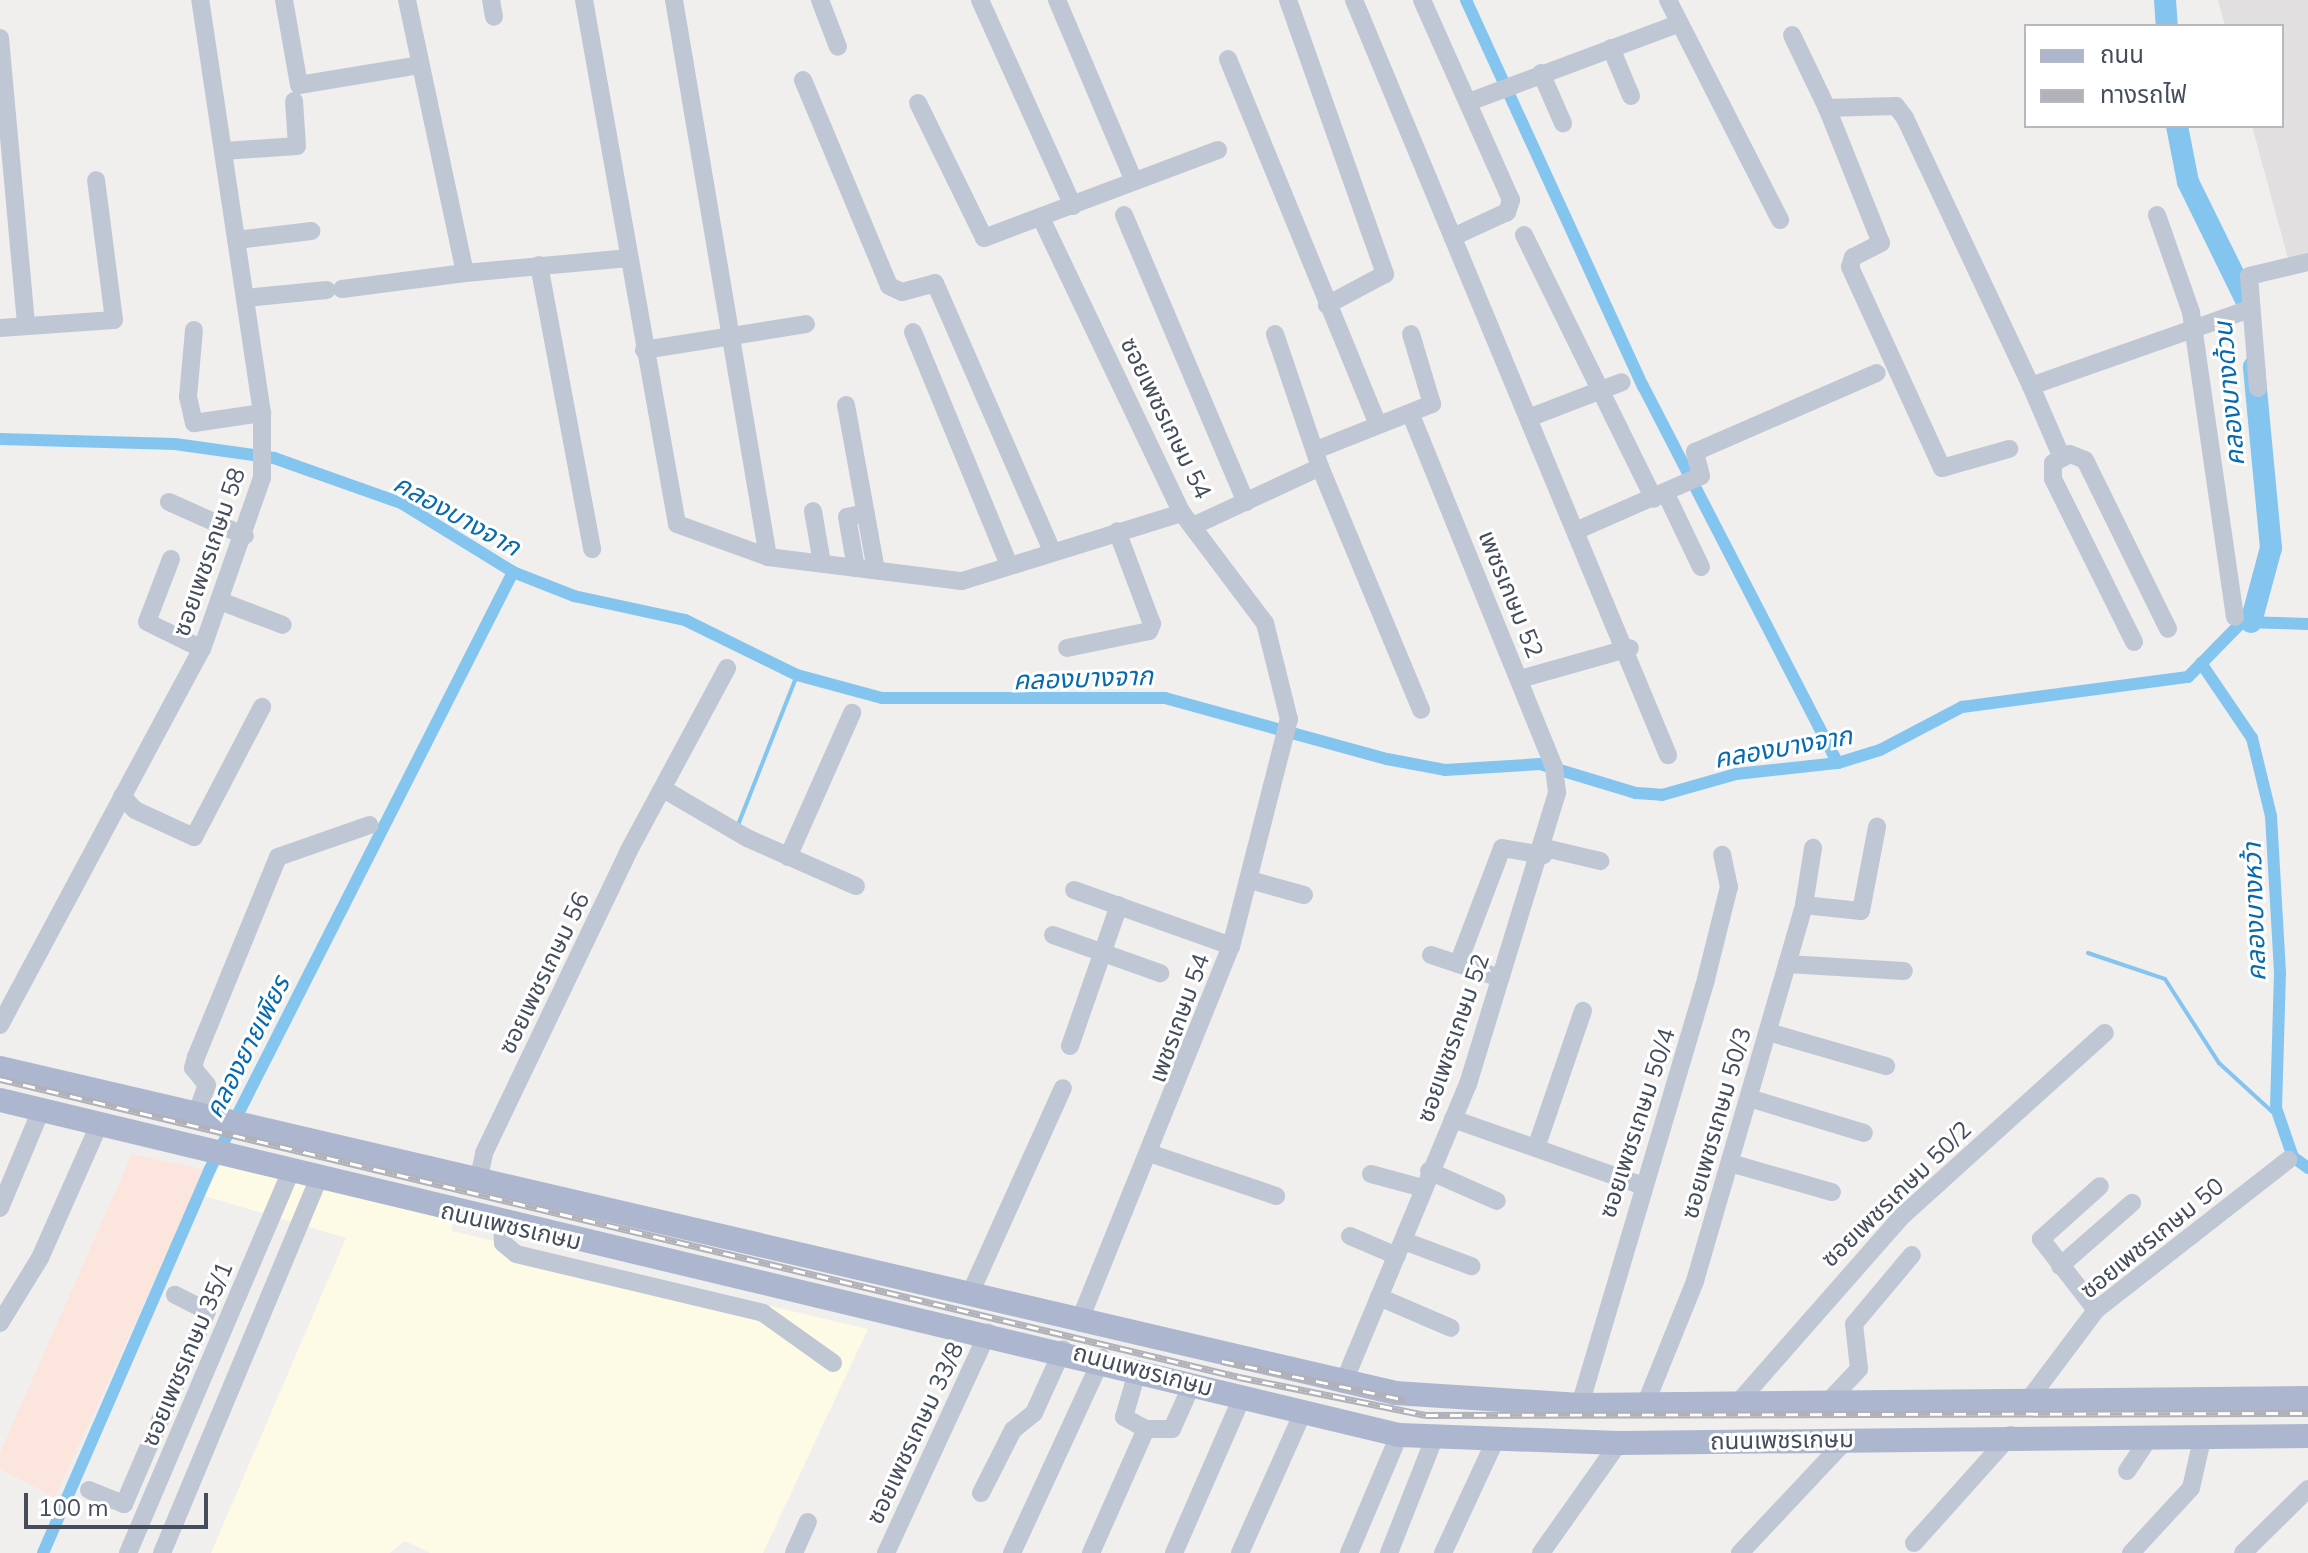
<!DOCTYPE html>
<html>
<head>
<meta charset="utf-8">
<style>
  body { margin:0 }
  #map { position:relative; width:2308px; height:1553px; overflow:hidden; background:#f1eeee; font-family:Mulish,"Noto Sans Thai",sans-serif }
  div>[style] { position:absolute }
  [style*='--x'] { left:calc(var(--x)*1px); top:calc(var(--y)*1px); width:calc(var(--w)*1px); rotate:calc(var(--a)*1deg) }
  .commercial>* { inset:0; background:#fdfbe6 }
  .education>* { inset:0; background:#e2dfe0 }
  .medical>* { inset:0; background:#fce5dc }
  .stream>* { height:4px; margin:-2px; padding:0 2px; transform-origin:2px; border-radius:2px; background:#84c5f0 }
  .canal>* { height:12px; margin:-6px; padding:0 6px; transform-origin:6px; border-radius:6px; background:#84c5f0 }
  .river>* { height:22px; margin:-11px; padding:0 11px; transform-origin:11px; border-radius:11px; background:#84c5f0 }
  .minor>* { height:18px; margin:-9px; padding:0 9px; transform-origin:9px; border-radius:9px; background:#c0c7d4 }
  .major>* { height:24px; margin:-12px; padding:0 12px; transform-origin:12px; border-radius:12px; background:#acb7cf }
  .rail>* { height:7px; margin-top:-3.5px; transform-origin:0; background:repeating-linear-gradient(90deg,#fff 0 12px,#b0b1b9 0 24px); box-sizing:border-box; border-block:2px solid #b0b1b9 }
  span { translate:-50% -50%; white-space:nowrap; text-align:center; line-height:1.15; -webkit-text-stroke:6px #fff; paint-order:stroke }
  .street-label { font-size:24px; color:#454d5c }
  .water-label { font-size:26px; color:#056ab0; font-style:italic }
  .legend { position:absolute; left:2024px; top:24px; width:260px; height:104px; box-sizing:border-box; background:#fff; border:2px solid #b5b8be; margin:0; padding:10px 14px; list-style:none; font-size:24px; color:#454d5c }
  .legend li { display:flex; align-items:center; gap:16px; height:40px }
  .legend b { width:40px; border:2px solid #b5b8be }
  .scale { position:absolute; left:24px; top:1493px; width:184px; height:36px; box-sizing:border-box; border:4px solid #454d5c; border-top:0; padding-left:10px; font-size:24px; line-height:28px; white-space:nowrap; color:#454d5c; -webkit-text-stroke:6px #fff; paint-order:stroke }
</style>
</head>
<body>
<div id="map">
  <div class="commercial">
    <i style="clip-path:polygon(221px 1163px,452px 1217px,452px 1231px,868px 1329px,763px 1553px,430px 1553px,405px 1541px,390px 1553px,211px 1553px,346px 1238px,205px 1196px)"></i>
  </div>
  <div class="education">
    <i style="clip-path:polygon(2218px 0,2308px 0,2308px 258px,2289px 262px,2252px 126px,2282px 126px,2282px 26px,2225px 26px)"></i>
  </div>
  <div class="medical">
    <i style="clip-path:polygon(132px 1154px,205px 1170px,55px 1497px,0 1469px,0 1453px)"></i>
  </div>
  <div class="stream">
    <i style="--x:738;--y:825;--w:161;--a:-68.5"></i>
    <i style="--x:2088;--y:953;--w:81;--a:18.7"></i>
    <i style="--x:2165;--y:979;--w:100;--a:57.3"></i>
    <i style="--x:2219;--y:1063;--w:81;--a:42.5"></i>
  </div>
  <div class="canal">
    <i style="--x:1466;--y:0;--w:425;--a:65.4"></i>
    <i style="--x:1643;--y:386;--w:424;--a:62.7"></i>
    <i style="--x:0;--y:439;--w:175;--a:1.6"></i>
    <i style="--x:175;--y:444;--w:100;--a:8"></i>
    <i style="--x:274;--y:458;--w:135;--a:19.5"></i>
    <i style="--x:401;--y:503;--w:132;--a:31.6"></i>
    <i style="--x:513;--y:572;--w:66;--a:21.5"></i>
    <i style="--x:574;--y:596;--w:114;--a:12.2"></i>
    <i style="--x:685;--y:620;--w:125;--a:26.2"></i>
    <i style="--x:797;--y:675;--w:88;--a:15.1"></i>
    <i style="--x:882;--y:698;--w:283;--a:0"></i>
    <i style="--x:1165;--y:698;--w:230;--a:15.4"></i>
    <i style="--x:1387;--y:759;--w:59;--a:10.7"></i>
    <i style="--x:1445;--y:770;--w:95;--a:-3.6"></i>
    <i style="--x:1540;--y:764;--w:100;--a:16.8"></i>
    <i style="--x:1636;--y:793;--w:26;--a:4"></i>
    <i style="--x:1662;--y:795;--w:77;--a:-15.8"></i>
    <i style="--x:1736;--y:774;--w:103;--a:-6.2"></i>
    <i style="--x:1838;--y:763;--w:44;--a:-17.2"></i>
    <i style="--x:1880;--y:750;--w:93;--a:-27.7"></i>
    <i style="--x:1962;--y:707;--w:228;--a:-7.6"></i>
    <i style="--x:2188;--y:677;--w:77;--a:-45.5"></i>
    <i style="--x:2242;--y:622;--w:66;--a:1.7"></i>
    <i style="--x:2201;--y:663;--w:91;--a:55.8"></i>
    <i style="--x:2252;--y:738;--w:80;--a:76.3"></i>
    <i style="--x:2271;--y:816;--w:157;--a:86.7"></i>
    <i style="--x:2280;--y:973;--w:135;--a:91.7"></i>
    <i style="--x:2276;--y:1108;--w:52;--a:70.9"></i>
    <i style="--x:2293;--y:1157;--w:19;--a:36"></i>
    <i style="--x:43;--y:1553;--w:419;--a:-66.5"></i>
    <i style="--x:210;--y:1169;--w:669;--a:-63.09"></i>
  </div>
  <div class="river">
    <i style="--x:2165;--y:0;--w:26;--a:86"></i>
    <i style="--x:2177;--y:126;--w:57;--a:78.9"></i>
    <i style="--x:2188;--y:182;--w:136;--a:63.8"></i>
    <i style="--x:2251;--y:622;--w:77;--a:-74.9"></i>
    <i style="--x:2271;--y:548;--w:182;--a:-95.4"></i>
  </div>
  <div class="minor">
    <i style="--x:284;--y:0;--w:86;--a:80"></i>
    <i style="--x:299;--y:85;--w:123;--a:-9.4"></i>
    <i style="--x:407;--y:0;--w:279;--a:78"></i>
    <i style="--x:465;--y:273;--w:165;--a:-5.2"></i>
    <i style="--x:491;--y:0;--w:17;--a:80"></i>
    <i style="--x:584;--y:0;--w:532;--a:79.94"></i>
    <i style="--x:677;--y:524;--w:97;--a:19.9"></i>
    <i style="--x:768;--y:557;--w:195;--a:7.1"></i>
    <i style="--x:962;--y:581;--w:230;--a:-17.2"></i>
    <i style="--x:674;--y:0;--w:565;--a:80.42"></i>
    <i style="--x:820;--y:0;--w:50;--a:69"></i>
    <i style="--x:980;--y:0;--w:226;--a:65.7"></i>
    <i style="--x:1057;--y:0;--w:194;--a:67"></i>
    <i style="--x:1288;--y:0;--w:291;--a:70.5"></i>
    <i style="--x:1385;--y:274;--w:66;--a:151.9"></i>
    <i style="--x:1354;--y:0;--w:818;--a:67.42"></i>
    <i style="--x:1422;--y:0;--w:219;--a:66"></i>
    <i style="--x:1511;--y:200;--w:13;--a:108"></i>
    <i style="--x:1507;--y:212;--w:60;--a:155.2"></i>
    <i style="--x:1668;--y:0;--w:247;--a:63"></i>
    <i style="--x:1792;--y:35;--w:81;--a:64.4"></i>
    <i style="--x:1827;--y:108;--w:69;--a:-1.7"></i>
    <i style="--x:1896;--y:106;--w:15;--a:53"></i>
    <i style="--x:1905;--y:118;--w:296;--a:64.8"></i>
    <i style="--x:2031;--y:386;--w:232;--a:-19.4"></i>
    <i style="--x:0;--y:38;--w:289;--a:84.8"></i>
    <i style="--x:1611;--y:48;--w:52;--a:67.4"></i>
    <i style="--x:1228;--y:59;--w:393;--a:67.7"></i>
    <i style="--x:1541;--y:73;--w:55;--a:66.3"></i>
    <i style="--x:803;--y:80;--w:223;--a:67.3"></i>
    <i style="--x:889;--y:286;--w:14;--a:25"></i>
    <i style="--x:902;--y:292;--w:34;--a:-15"></i>
    <i style="--x:935;--y:283;--w:290;--a:66.4"></i>
    <i style="--x:1469;--y:102;--w:223;--a:-20.5"></i>
    <i style="--x:918;--y:103;--w:150;--a:63.9"></i>
    <i style="--x:984;--y:238;--w:250;--a:-20.6"></i>
    <i style="--x:1827;--y:108;--w:145;--a:68.2"></i>
    <i style="--x:1881;--y:243;--w:31;--a:153"></i>
    <i style="--x:1853;--y:257;--w:10;--a:107"></i>
    <i style="--x:1850;--y:267;--w:221;--a:65.4"></i>
    <i style="--x:1942;--y:468;--w:70;--a:-15.8"></i>
    <i style="--x:225;--y:151;--w:72;--a:-4"></i>
    <i style="--x:297;--y:146;--w:45;--a:-93.8"></i>
    <i style="--x:1124;--y:215;--w:312;--a:67"></i>
    <i style="--x:2157;--y:215;--w:103;--a:70.7"></i>
    <i style="--x:2191;--y:312;--w:308;--a:81.8"></i>
    <i style="--x:1042;--y:220;--w:325;--a:64.5"></i>
    <i style="--x:1182;--y:513;--w:138;--a:53"></i>
    <i style="--x:1265;--y:623;--w:99;--a:76"></i>
    <i style="--x:1289;--y:719;--w:234;--a:104.3"></i>
    <i style="--x:1231;--y:946;--w:406;--a:112"></i>
    <i style="--x:1524;--y:235;--w:294;--a:63.8"></i>
    <i style="--x:236;--y:240;--w:76;--a:-6.8"></i>
    <i style="--x:539;--y:265;--w:289;--a:79.4"></i>
    <i style="--x:342;--y:289;--w:124;--a:-7.4"></i>
    <i style="--x:245;--y:298;--w:82;--a:-5.6"></i>
    <i style="--x:0;--y:328;--w:114;--a:-4"></i>
    <i style="--x:114;--y:320;--w:141;--a:-97.3"></i>
    <i style="--x:194;--y:330;--w:67;--a:95.1"></i>
    <i style="--x:188;--y:397;--w:27;--a:77"></i>
    <i style="--x:194;--y:423;--w:69;--a:-8.4"></i>
    <i style="--x:913;--y:332;--w:252;--a:67.6"></i>
    <i style="--x:1275;--y:334;--w:140;--a:71.3"></i>
    <i style="--x:1320;--y:467;--w:263;--a:67.4"></i>
    <i style="--x:644;--y:350;--w:164;--a:-9.1"></i>
    <i style="--x:2031;--y:386;--w:78;--a:66.7"></i>
    <i style="--x:2258;--y:388;--w:112;--a:-94.6"></i>
    <i style="--x:2249;--y:276;--w:61;--a:-13.3"></i>
    <i style="--x:846;--y:405;--w:168;--a:79.7"></i>
    <i style="--x:1531;--y:417;--w:97;--a:-21"></i>
    <i style="--x:1316;--y:450;--w:125;--a:-21.6"></i>
    <i style="--x:1432;--y:404;--w:73;--a:-106.7"></i>
    <i style="--x:1666;--y:494;--w:81;--a:64.4"></i>
    <i style="--x:169;--y:502;--w:83;--a:24.1"></i>
    <i style="--x:813;--y:511;--w:53;--a:80.2"></i>
    <i style="--x:1193;--y:526;--w:140;--a:-24.9"></i>
    <i style="--x:1580;--y:529;--w:132;--a:-23.7"></i>
    <i style="--x:1701;--y:476;--w:25;--a:-104"></i>
    <i style="--x:1695;--y:452;--w:198;--a:-23.5"></i>
    <i style="--x:171;--y:559;--w:67;--a:110.9"></i>
    <i style="--x:147;--y:622;--w:61;--a:26.1"></i>
    <i style="--x:856;--y:568;--w:52;--a:-100"></i>
    <i style="--x:847;--y:517;--w:19;--a:-12"></i>
    <i style="--x:220;--y:601;--w:67;--a:20.9"></i>
    <i style="--x:2134;--y:642;--w:182;--a:-116.4"></i>
    <i style="--x:2053;--y:479;--w:16;--a:-90"></i>
    <i style="--x:2053;--y:463;--w:19;--a:-28"></i>
    <i style="--x:2070;--y:454;--w:16;--a:22"></i>
    <i style="--x:2085;--y:460;--w:188;--a:63.8"></i>
    <i style="--x:1067;--y:648;--w:84;--a:-11.7"></i>
    <i style="--x:1149;--y:631;--w:8;--a:-67"></i>
    <i style="--x:1152;--y:624;--w:99;--a:-110.6"></i>
    <i style="--x:1520;--y:679;--w:114;--a:-15.7"></i>
    <i style="--x:665;--y:790;--w:95;--a:30.3"></i>
    <i style="--x:747;--y:838;--w:119;--a:23.8"></i>
    <i style="--x:122;--y:796;--w:19;--a:47"></i>
    <i style="--x:135;--y:810;--w:65;--a:24.6"></i>
    <i style="--x:194;--y:837;--w:147;--a:-62.4"></i>
    <i style="--x:1545;--y:848;--w:57;--a:13.3"></i>
    <i style="--x:788;--y:857;--w:158;--a:-66"></i>
    <i style="--x:1250;--y:880;--w:56;--a:15.5"></i>
    <i style="--x:1074;--y:890;--w:167;--a:19.6"></i>
    <i style="--x:1804;--y:905;--w:57;--a:6"></i>
    <i style="--x:1861;--y:911;--w:86;--a:-79.2"></i>
    <i style="--x:1053;--y:935;--w:114;--a:19.6"></i>
    <i style="--x:1431;--y:955;--w:73;--a:18.4"></i>
    <i style="--x:1458;--y:964;--w:124;--a:-69.2"></i>
    <i style="--x:1502;--y:848;--w:42;--a:9.7"></i>
    <i style="--x:1787;--y:964;--w:117;--a:3.4"></i>
    <i style="--x:0;--y:1025;--w:427;--a:-61.8"></i>
    <i style="--x:202;--y:649;--w:181;--a:-70.7"></i>
    <i style="--x:262;--y:478;--w:65;--a:-90"></i>
    <i style="--x:262;--y:413;--w:418;--a:-98.5"></i>
    <i style="--x:1768;--y:1032;--w:123;--a:16.1"></i>
    <i style="--x:1070;--y:1046;--w:149;--a:-70.8"></i>
    <i style="--x:1749;--y:1098;--w:120;--a:16.9"></i>
    <i style="--x:196;--y:1115;--w:32;--a:-70"></i>
    <i style="--x:207;--y:1085;--w:22;--a:-129"></i>
    <i style="--x:193;--y:1068;--w:11;--a:-75"></i>
    <i style="--x:196;--y:1057;--w:216;--a:-67.7"></i>
    <i style="--x:278;--y:857;--w:97;--a:-19.2"></i>
    <i style="--x:1453;--y:1119;--w:201;--a:19.4"></i>
    <i style="--x:1536;--y:1148;--w:145;--a:-71.1"></i>
    <i style="--x:1152;--y:1154;--w:131;--a:18.7"></i>
    <i style="--x:1730;--y:1163;--w:106;--a:15.9"></i>
    <i style="--x:1429;--y:1171;--w:74;--a:23.8"></i>
    <i style="--x:1371;--y:1174;--w:54;--a:15.1"></i>
    <i style="--x:478;--y:1182;--w:30;--a:-78"></i>
    <i style="--x:484;--y:1153;--w:334;--a:-64.4"></i>
    <i style="--x:628;--y:852;--w:209;--a:-61.7"></i>
    <i style="--x:0;--y:1208;--w:106;--a:-67.3"></i>
    <i style="--x:502;--y:1224;--w:19;--a:87"></i>
    <i style="--x:503;--y:1243;--w:17;--a:40"></i>
    <i style="--x:516;--y:1254;--w:254;--a:13.4"></i>
    <i style="--x:763;--y:1313;--w:86;--a:35.5"></i>
    <i style="--x:1350;--y:1236;--w:51;--a:23.1"></i>
    <i style="--x:1404;--y:1241;--w:72;--a:20.5"></i>
    <i style="--x:2060;--y:1266;--w:96;--a:-41.2"></i>
    <i style="--x:969;--y:1296;--w:228;--a:-65.7"></i>
    <i style="--x:1379;--y:1297;--w:78;--a:23.3"></i>
    <i style="--x:2096;--y:1310;--w:90;--a:-127.8"></i>
    <i style="--x:2041;--y:1239;--w:79;--a:-41.9"></i>
    <i style="--x:0;--y:1323;--w:76;--a:-58.4"></i>
    <i style="--x:40;--y:1258;--w:145;--a:-66.1"></i>
    <i style="--x:1138;--y:1369;--w:50;--a:106.3"></i>
    <i style="--x:1124;--y:1417;--w:25;--a:29"></i>
    <i style="--x:1146;--y:1429;--w:26;--a:0"></i>
    <i style="--x:1172;--y:1429;--w:49;--a:-66"></i>
    <i style="--x:1343;--y:1384;--w:325;--a:-67.4"></i>
    <i style="--x:1468;--y:1084;--w:305;--a:-73"></i>
    <i style="--x:1557;--y:792;--w:25;--a:-97"></i>
    <i style="--x:1554;--y:767;--w:378;--a:-112.1"></i>
    <i style="--x:2027;--y:1402;--w:115;--a:-53.1"></i>
    <i style="--x:2096;--y:1310;--w:244;--a:-38"></i>
    <i style="--x:1826;--y:1404;--w:48;--a:-46.7"></i>
    <i style="--x:1859;--y:1369;--w:45;--a:-96.3"></i>
    <i style="--x:1854;--y:1324;--w:90;--a:-50"></i>
    <i style="--x:1580;--y:1405;--w:444;--a:-73.5"></i>
    <i style="--x:1706;--y:979;--w:95;--a:-76"></i>
    <i style="--x:1729;--y:887;--w:33;--a:-102"></i>
    <i style="--x:1645;--y:1405;--w:134;--a:-68"></i>
    <i style="--x:1695;--y:1281;--w:391;--a:-73.8"></i>
    <i style="--x:1804;--y:905;--w:58;--a:-81"></i>
    <i style="--x:1736;--y:1405;--w:249;--a:-48.7"></i>
    <i style="--x:1900;--y:1218;--w:276;--a:-42.1"></i>
    <i style="--x:2127;--y:1471;--w:43;--a:-56.3"></i>
    <i style="--x:89;--y:1490;--w:38;--a:22"></i>
    <i style="--x:124;--y:1504;--w:210;--a:-66.7"></i>
    <i style="--x:207;--y:1311;--w:36;--a:-153"></i>
    <i style="--x:981;--y:1493;--w:71;--a:-63.1"></i>
    <i style="--x:1013;--y:1430;--w:27;--a:-39"></i>
    <i style="--x:1034;--y:1413;--w:70;--a:-65.6"></i>
    <i style="--x:1914;--y:1543;--w:145;--a:-48.1"></i>
    <i style="--x:128;--y:1553;--w:413;--a:-66.9"></i>
    <i style="--x:162;--y:1553;--w:404;--a:-67.3"></i>
    <i style="--x:794;--y:1553;--w:34;--a:-66"></i>
    <i style="--x:886;--y:1553;--w:243;--a:-65.2"></i>
    <i style="--x:1012;--y:1553;--w:215;--a:-65.2"></i>
    <i style="--x:1091;--y:1553;--w:136;--a:-66.1"></i>
    <i style="--x:1174;--y:1553;--w:172;--a:-66.4"></i>
    <i style="--x:1240;--y:1553;--w:157;--a:-65.9"></i>
    <i style="--x:1349;--y:1553;--w:128;--a:-67"></i>
    <i style="--x:1389;--y:1553;--w:123;--a:-68.5"></i>
    <i style="--x:1443;--y:1553;--w:121;--a:-65.1"></i>
    <i style="--x:1541;--y:1553;--w:135;--a:-54.7"></i>
    <i style="--x:1740;--y:1553;--w:156;--a:-46.8"></i>
    <i style="--x:2131;--y:1553;--w:88;--a:-47.3"></i>
    <i style="--x:2191;--y:1488;--w:54;--a:-77.2"></i>
    <i style="--x:2243;--y:1553;--w:91;--a:-44.6"></i>
  </div>
  <div class="major">
    <i style="--x:0;--y:1068;--w:1432;--a:13.11"></i>
    <i style="--x:1395;--y:1393;--w:185;--a:3.7"></i>
    <i style="--x:1580;--y:1405;--w:728;--a:-0.55"></i>
    <i style="--x:0;--y:1100;--w:1439;--a:13.47"></i>
    <i style="--x:1399;--y:1435;--w:220;--a:2.1"></i>
    <i style="--x:1619;--y:1443;--w:689;--a:-0.58"></i>
  </div>
  <div class="rail">
    <i style="--x:0;--y:1079;--w:1274;--a:13.52"></i>
    <i style="--x:1239;--y:1377;--w:191;--a:11.5"></i>
    <i style="--x:1426;--y:1415;--w:882;--a:-0.13"></i>
    <i style="--x:1222;--y:1361;--w:188;--a:12"></i>
  </div>
  <div class="street-label">
    <span style="left:1166px;top:418px;rotate:64deg">ซอยเพชรเกษม 54</span>
    <span style="left:209px;top:552px;rotate:-71deg">ซอยเพชรเกษม 58</span>
    <span style="left:1511px;top:594px;rotate:68deg">เพชรเกษม 52</span>
    <span style="left:544px;top:973px;rotate:-64deg">ซอยเพชรเกษม 56</span>
    <span style="left:1179px;top:1018px;rotate:-70deg">เพชรเกษม 54</span>
    <span style="left:1453px;top:1038px;rotate:-71deg">ซอยเพชรเกษม 52</span>
    <span style="left:1637px;top:1123px;rotate:-72deg">ซอยเพชรเกษม 50/4</span>
    <span style="left:1716px;top:1123px;rotate:-74deg">ซอยเพชรเกษม 50/3</span>
    <span style="left:1896px;top:1194px;rotate:-44deg">ซอยเพชรเกษม 50/2</span>
    <span style="left:511px;top:1226px;rotate:13deg">ถนนเพชรเกษม</span>
    <span style="left:2152px;top:1238px;rotate:-39deg">ซอยเพชรเกษม 50</span>
    <span style="left:187px;top:1354px;rotate:-67deg">ซอยเพชรเกษม 35/1</span>
    <span style="left:1143px;top:1370px;rotate:15deg">ถนนเพชรเกษม</span>
    <span style="left:915px;top:1433px;rotate:-65deg">ซอยเพชรเกษม 33/8</span>
    <span style="left:1782px;top:1440px;rotate:-1deg">ถนนเพชรเกษม</span>
  </div>
  <div class="water-label">
    <span style="left:2229px;top:394px;rotate:-95deg">คลองบางด้วน</span>
    <span style="left:457px;top:515px;rotate:29deg">คลองบางจาก</span>
    <span style="left:1083px;top:678px;rotate:-2deg">คลองบางจาก</span>
    <span style="left:1783px;top:747px;rotate:-10deg">คลองบางจาก</span>
    <span style="left:2254px;top:912px;rotate:-92deg">คลองบางหว้า</span>
    <span style="left:247px;top:1047px;rotate:-63deg">คลองยายเพียร</span>
  </div>
  <ul class="legend">
  <li><b style="height:10px;background:#acb7cf"></b>ถนน</li>
  <li><b style="height:10px;background:#b0b1b9"></b>ทางรถไฟ</li>
  </ul>
  <div class="scale">100 m</div>
</div>
</body>
</html>
